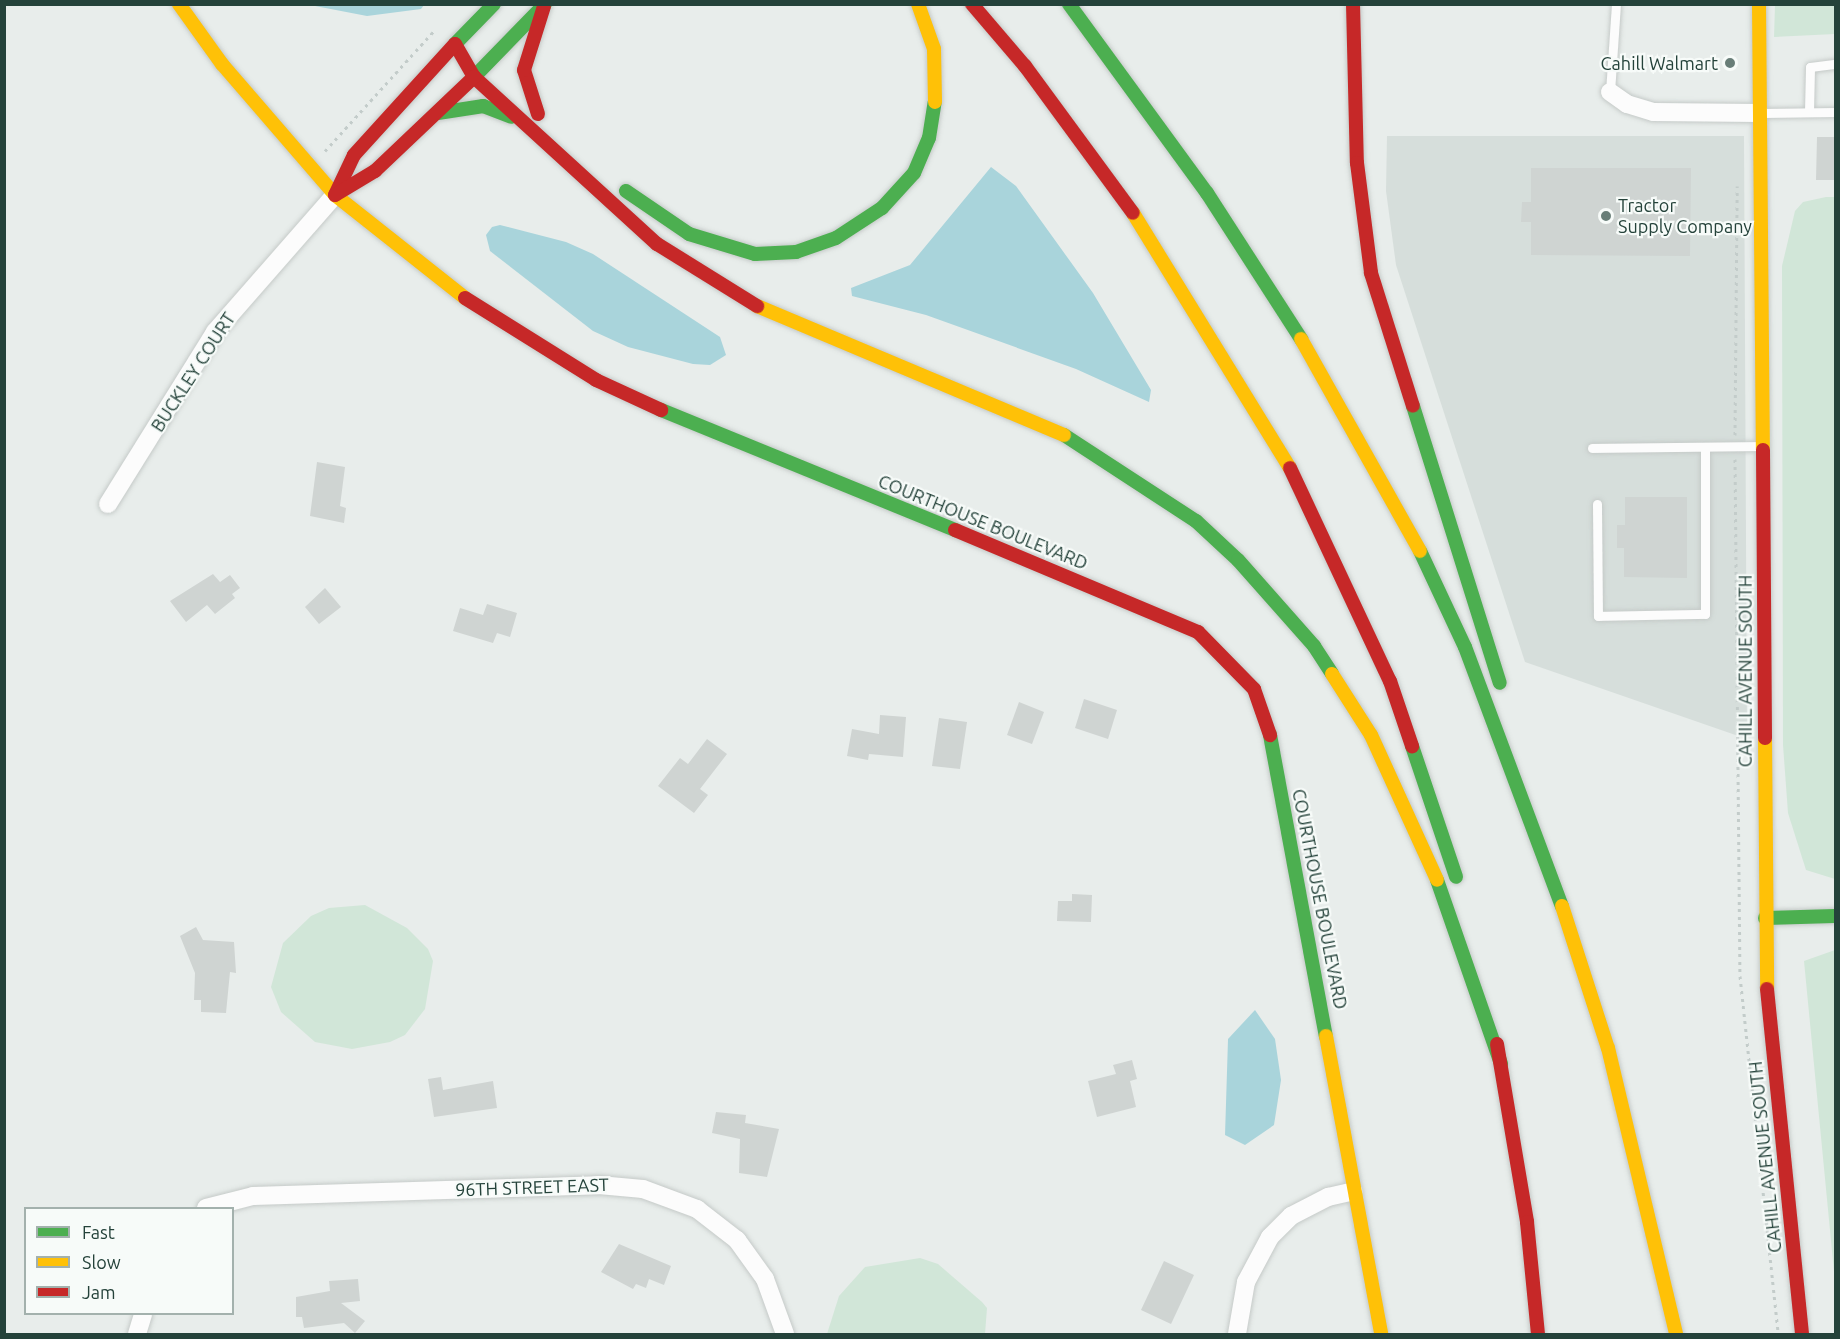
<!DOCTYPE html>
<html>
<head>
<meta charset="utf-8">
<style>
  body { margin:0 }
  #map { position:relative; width:1840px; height:1339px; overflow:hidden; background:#e8edeb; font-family:Ubuntu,sans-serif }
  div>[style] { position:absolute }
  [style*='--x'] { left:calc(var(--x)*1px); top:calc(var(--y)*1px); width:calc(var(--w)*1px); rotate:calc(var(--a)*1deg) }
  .built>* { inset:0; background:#d6dedb }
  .green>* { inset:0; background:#d1e6d8 }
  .water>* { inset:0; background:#a9d4db }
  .building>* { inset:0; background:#cfd4d2 }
  .path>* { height:3px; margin-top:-1.5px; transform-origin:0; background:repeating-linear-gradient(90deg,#c3ccca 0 3px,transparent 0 7.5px) }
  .roads { filter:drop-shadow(0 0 2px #c5cac8) drop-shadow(0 0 2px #c5cac8) }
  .lane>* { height:9px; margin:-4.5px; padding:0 4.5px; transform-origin:4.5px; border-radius:4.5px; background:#fcfcfc }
  .street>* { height:18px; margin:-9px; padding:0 9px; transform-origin:9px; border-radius:9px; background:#fcfcfc }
  .fast>* { height:14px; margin:-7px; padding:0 7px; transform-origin:7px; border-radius:7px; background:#4caf50 }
  .slow>* { height:14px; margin:-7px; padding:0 7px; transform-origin:7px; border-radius:7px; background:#ffc107 }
  .jam>* { height:14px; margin:-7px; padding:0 7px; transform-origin:7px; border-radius:7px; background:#c62828 }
  .dots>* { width:16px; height:16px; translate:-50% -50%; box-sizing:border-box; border:3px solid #f7fbf9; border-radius:50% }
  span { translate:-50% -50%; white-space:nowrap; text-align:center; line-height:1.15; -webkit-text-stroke:4.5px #f7fbf9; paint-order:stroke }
  .poi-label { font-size:18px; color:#24423a }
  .right { translate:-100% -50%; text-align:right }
  .left { translate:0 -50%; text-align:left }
  .street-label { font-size:18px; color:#24423a }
  .frame { position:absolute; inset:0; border:6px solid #24423a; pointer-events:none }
  .legend { position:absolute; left:24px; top:1207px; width:210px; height:108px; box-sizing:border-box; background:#f7fbf9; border:2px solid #a3b1ad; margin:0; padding:8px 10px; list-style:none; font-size:18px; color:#24423a }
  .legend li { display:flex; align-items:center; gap:12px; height:30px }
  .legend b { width:30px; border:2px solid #a3b1ad }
</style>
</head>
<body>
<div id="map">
  <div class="built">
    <i style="clip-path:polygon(1387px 136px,1744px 136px,1747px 739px,1525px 662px,1396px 265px,1386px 191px)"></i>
  </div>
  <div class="green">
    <i style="clip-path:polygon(1775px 5px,1835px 5px,1835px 34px,1774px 37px)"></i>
    <i style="clip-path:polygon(1826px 197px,1836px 197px,1835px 879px,1806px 870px,1788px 813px,1783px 745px,1782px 266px,1795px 211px,1803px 202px)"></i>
    <i style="clip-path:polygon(365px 905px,407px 928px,428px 949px,433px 961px,425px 1009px,405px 1035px,390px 1042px,352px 1049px,315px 1042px,281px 1012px,271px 987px,283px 943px,311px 916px,329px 908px)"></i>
    <i style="clip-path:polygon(1835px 950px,1836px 950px,1835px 1282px,1804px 961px)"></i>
    <i style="clip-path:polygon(920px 1258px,938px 1264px,982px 1302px,987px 1308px,985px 1334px,827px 1334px,839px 1296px,865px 1267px)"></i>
  </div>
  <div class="water">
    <i style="clip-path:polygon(310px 5px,424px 5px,421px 9px,367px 16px)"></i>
    <i style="clip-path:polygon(991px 167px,1016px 186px,1093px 293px,1151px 390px,1149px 402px,1076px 369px,926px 315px,852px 296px,851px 288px,910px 265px)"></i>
    <i style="clip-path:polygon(500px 225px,566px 242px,593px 254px,720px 337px,726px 355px,710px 365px,693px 364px,628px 347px,593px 331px,490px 251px,486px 235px,492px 227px)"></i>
    <i style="clip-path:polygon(1255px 1010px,1275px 1039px,1281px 1080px,1274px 1125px,1245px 1145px,1225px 1135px,1228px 1039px)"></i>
  </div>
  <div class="building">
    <i style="clip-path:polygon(1817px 137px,1836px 137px,1836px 180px,1816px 180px)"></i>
    <i style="clip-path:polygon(1531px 168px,1691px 168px,1690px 256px,1531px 255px,1531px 222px,1521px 222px,1522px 202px,1531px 202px)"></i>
    <i style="clip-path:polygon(317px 462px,345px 467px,340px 506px,346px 508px,344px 523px,310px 516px)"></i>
    <i style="clip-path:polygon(1625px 497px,1687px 497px,1687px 578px,1624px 577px,1624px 548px,1617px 548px,1617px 525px,1625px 525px)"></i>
    <i style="clip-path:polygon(213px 574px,220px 582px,230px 575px,240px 588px,232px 594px,235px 598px,215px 614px,207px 605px,186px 622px,170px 601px)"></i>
    <i style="clip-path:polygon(325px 588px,341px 607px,319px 624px,305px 607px)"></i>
    <i style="clip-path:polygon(487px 604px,517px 613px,510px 637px,497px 633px,493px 643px,453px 631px,460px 608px,483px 615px)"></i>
    <i style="clip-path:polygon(1084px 699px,1117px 710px,1108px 739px,1075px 728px)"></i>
    <i style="clip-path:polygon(1019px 702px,1044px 712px,1032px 744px,1007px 735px)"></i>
    <i style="clip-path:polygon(880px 715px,906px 717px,903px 757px,869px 754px,868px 760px,847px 756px,852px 729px,879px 734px)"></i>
    <i style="clip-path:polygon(939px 718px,967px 722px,960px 769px,932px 766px)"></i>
    <i style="clip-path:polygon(707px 739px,727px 754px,700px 789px,708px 795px,694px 813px,658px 786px,680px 758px,688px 764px)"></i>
    <i style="clip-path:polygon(1072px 894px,1092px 895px,1091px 922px,1057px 921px,1058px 901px,1072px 901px)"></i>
    <i style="clip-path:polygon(196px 927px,203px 940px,234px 942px,236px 973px,230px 972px,226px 1013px,201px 1012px,201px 1000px,194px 1000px,195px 973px,180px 936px)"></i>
    <i style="clip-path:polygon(1132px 1060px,1137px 1079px,1130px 1081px,1136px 1107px,1097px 1117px,1088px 1081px,1116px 1074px,1113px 1065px)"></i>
    <i style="clip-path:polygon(441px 1077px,443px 1090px,493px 1081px,497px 1108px,434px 1117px,428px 1079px)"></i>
    <i style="clip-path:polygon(716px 1112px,746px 1115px,745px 1123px,779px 1129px,767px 1177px,739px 1173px,740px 1139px,712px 1133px)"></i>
    <i style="clip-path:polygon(619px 1244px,671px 1266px,664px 1285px,649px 1279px,646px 1288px,636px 1284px,633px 1289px,601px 1272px)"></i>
    <i style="clip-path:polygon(1164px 1261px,1194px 1275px,1171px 1324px,1141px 1310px)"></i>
    <i style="clip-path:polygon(358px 1279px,360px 1301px,341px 1303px,365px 1321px,355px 1333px,344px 1323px,304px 1328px,302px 1317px,296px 1317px,296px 1297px,330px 1291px,329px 1281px)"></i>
  </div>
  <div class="path">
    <i style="--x:325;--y:151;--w:161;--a:-47.8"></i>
    <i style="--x:1735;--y:435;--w:249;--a:-89.5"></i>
    <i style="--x:1735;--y:459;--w:517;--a:89.45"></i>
    <i style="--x:1740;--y:976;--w:360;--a:83.9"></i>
  </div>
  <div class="roads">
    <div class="lane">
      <i style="--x:1610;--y:92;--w:88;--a:-86.1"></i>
      <i style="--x:1809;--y:112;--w:45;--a:-88.7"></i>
      <i style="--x:1810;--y:67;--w:26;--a:-7"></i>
      <i style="--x:1762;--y:113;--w:74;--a:-0.8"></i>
      <i style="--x:1592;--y:448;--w:167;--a:-0.7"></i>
      <i style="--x:1597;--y:504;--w:112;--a:89.5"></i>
      <i style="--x:1598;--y:616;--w:107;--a:-1.1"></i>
      <i style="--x:1705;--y:614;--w:167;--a:-90"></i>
    </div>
    <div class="street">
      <i style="--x:1610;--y:92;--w:21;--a:35"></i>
      <i style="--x:1627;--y:104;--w:27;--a:17"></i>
      <i style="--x:1653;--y:112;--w:106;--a:0.5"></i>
      <i style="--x:108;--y:504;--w:203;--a:-58.1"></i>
      <i style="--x:215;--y:332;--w:182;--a:-48.8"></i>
      <i style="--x:206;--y:1208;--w:49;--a:-14.3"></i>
      <i style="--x:253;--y:1196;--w:346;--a:-1.8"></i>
      <i style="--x:599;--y:1185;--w:44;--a:5.2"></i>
      <i style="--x:643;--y:1189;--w:58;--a:20.3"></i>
      <i style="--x:697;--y:1209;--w:51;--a:37.8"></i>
      <i style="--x:737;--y:1240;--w:48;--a:54.3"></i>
      <i style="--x:765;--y:1279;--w:59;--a:70"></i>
      <i style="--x:137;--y:1334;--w:21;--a:-73"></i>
      <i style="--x:1237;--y:1334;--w:53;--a:-80.2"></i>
      <i style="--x:1246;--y:1282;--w:51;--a:-61.9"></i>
      <i style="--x:1270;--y:1237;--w:30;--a:-45"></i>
      <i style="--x:1291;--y:1216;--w:42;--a:-27.2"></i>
      <i style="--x:1328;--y:1197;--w:26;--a:-13"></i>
    </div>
    <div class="fast">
      <i style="--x:1069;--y:4;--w:234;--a:53.9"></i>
      <i style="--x:1207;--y:193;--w:174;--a:57.2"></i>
      <i style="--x:455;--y:44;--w:56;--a:-45.7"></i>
      <i style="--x:474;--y:77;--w:102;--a:-45.8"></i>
      <i style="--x:438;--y:113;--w:46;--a:-8.8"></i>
      <i style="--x:483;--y:106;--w:30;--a:21"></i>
      <i style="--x:626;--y:191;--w:76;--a:34.3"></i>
      <i style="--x:689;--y:234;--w:69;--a:16.9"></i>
      <i style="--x:755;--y:254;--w:41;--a:-2.8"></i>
      <i style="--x:796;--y:252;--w:42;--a:-19.3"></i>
      <i style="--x:836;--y:238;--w:55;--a:-33.1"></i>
      <i style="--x:882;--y:208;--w:47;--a:-47.6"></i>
      <i style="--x:914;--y:173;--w:38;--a:-67"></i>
      <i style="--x:929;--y:138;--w:36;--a:-81"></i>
      <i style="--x:1413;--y:406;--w:290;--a:72.6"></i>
      <i style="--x:661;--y:410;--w:318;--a:22.2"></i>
      <i style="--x:1064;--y:435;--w:158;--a:33.1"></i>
      <i style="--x:1196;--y:521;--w:57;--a:42.9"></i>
      <i style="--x:1238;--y:560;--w:115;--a:48.5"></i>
      <i style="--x:1314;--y:646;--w:33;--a:57"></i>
      <i style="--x:1420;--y:551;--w:106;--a:64.9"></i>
      <i style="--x:1465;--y:647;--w:277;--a:69.5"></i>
      <i style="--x:1270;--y:735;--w:306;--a:79.5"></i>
      <i style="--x:1412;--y:746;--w:138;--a:71.4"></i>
      <i style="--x:1437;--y:880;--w:195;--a:70.8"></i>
      <i style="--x:1765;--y:918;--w:71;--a:-1.6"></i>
    </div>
    <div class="slow">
      <i style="--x:179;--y:4;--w:74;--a:54.4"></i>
      <i style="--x:222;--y:64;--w:173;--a:49.2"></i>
      <i style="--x:335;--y:195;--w:166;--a:38.4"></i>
      <i style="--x:918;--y:4;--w:48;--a:70.4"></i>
      <i style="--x:934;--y:49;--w:53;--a:88.9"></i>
      <i style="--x:1759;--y:4;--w:446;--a:89.5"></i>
      <i style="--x:1133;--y:213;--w:299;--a:58.4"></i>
      <i style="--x:757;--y:306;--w:333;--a:22.8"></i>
      <i style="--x:1301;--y:339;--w:243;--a:60.7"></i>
      <i style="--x:1332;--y:674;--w:72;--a:57.4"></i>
      <i style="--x:1371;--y:735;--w:159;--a:65.5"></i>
      <i style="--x:1765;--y:738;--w:251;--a:89.5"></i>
      <i style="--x:1562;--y:906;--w:149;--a:72.1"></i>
      <i style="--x:1608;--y:1048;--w:294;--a:76.6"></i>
      <i style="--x:1326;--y:1036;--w:303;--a:79.5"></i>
    </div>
    <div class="jam">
      <i style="--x:972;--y:4;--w:82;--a:49.5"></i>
      <i style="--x:1025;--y:66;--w:182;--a:53.7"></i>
      <i style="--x:1353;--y:4;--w:159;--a:88.6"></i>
      <i style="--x:1357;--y:163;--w:111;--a:82.7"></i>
      <i style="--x:1371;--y:273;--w:139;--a:72.5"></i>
      <i style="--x:455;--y:44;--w:38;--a:60"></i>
      <i style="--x:474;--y:77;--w:248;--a:42.4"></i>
      <i style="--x:657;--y:244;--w:118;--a:31.8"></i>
      <i style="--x:538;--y:114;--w:46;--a:-107.7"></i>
      <i style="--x:524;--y:70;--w:67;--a:-72.6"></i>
      <i style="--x:335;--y:195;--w:44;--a:-64.6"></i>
      <i style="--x:354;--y:155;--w:150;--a:-47.7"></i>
      <i style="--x:335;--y:195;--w:47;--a:-31"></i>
      <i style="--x:375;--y:171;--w:137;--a:-43.5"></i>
      <i style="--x:465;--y:298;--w:155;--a:32"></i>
      <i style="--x:596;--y:380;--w:72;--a:24.8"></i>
      <i style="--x:1763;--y:450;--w:288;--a:89.6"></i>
      <i style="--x:1290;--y:468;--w:235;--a:64.9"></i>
      <i style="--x:1390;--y:681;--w:69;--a:71.3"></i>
      <i style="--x:955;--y:530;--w:264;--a:22.8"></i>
      <i style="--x:1198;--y:632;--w:80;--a:45.5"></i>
      <i style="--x:1254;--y:689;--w:49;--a:70.8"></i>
      <i style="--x:1767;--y:989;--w:347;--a:84.2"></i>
      <i style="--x:1497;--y:1044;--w:181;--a:80.4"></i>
      <i style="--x:1527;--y:1222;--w:113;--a:84.4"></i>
    </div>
  </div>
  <div class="dots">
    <i style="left:1730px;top:63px;background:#697e78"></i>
    <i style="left:1606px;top:216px;background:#697e78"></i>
  </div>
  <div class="poi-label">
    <span class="right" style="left:1718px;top:63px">Cahill Walmart</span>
    <span class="left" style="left:1618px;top:216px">Tractor<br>Supply Company</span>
  </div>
  <div class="street-label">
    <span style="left:193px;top:372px;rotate:-57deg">BUCKLEY COURT</span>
    <span style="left:983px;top:522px;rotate:22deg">COURTHOUSE BOULEVARD</span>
    <span style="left:1745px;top:671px;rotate:-90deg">CAHILL AVENUE SOUTH</span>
    <span style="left:1320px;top:899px;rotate:79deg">COURTHOUSE BOULEVARD</span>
    <span style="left:1765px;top:1157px;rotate:-96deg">CAHILL AVENUE SOUTH</span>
    <span style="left:532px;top:1187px;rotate:-2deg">96TH STREET EAST</span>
  </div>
  <div class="frame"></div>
  <ul class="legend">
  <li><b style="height:8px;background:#4caf50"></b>Fast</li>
  <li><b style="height:8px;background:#ffc107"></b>Slow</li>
  <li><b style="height:8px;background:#c62828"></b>Jam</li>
  </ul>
</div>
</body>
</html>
